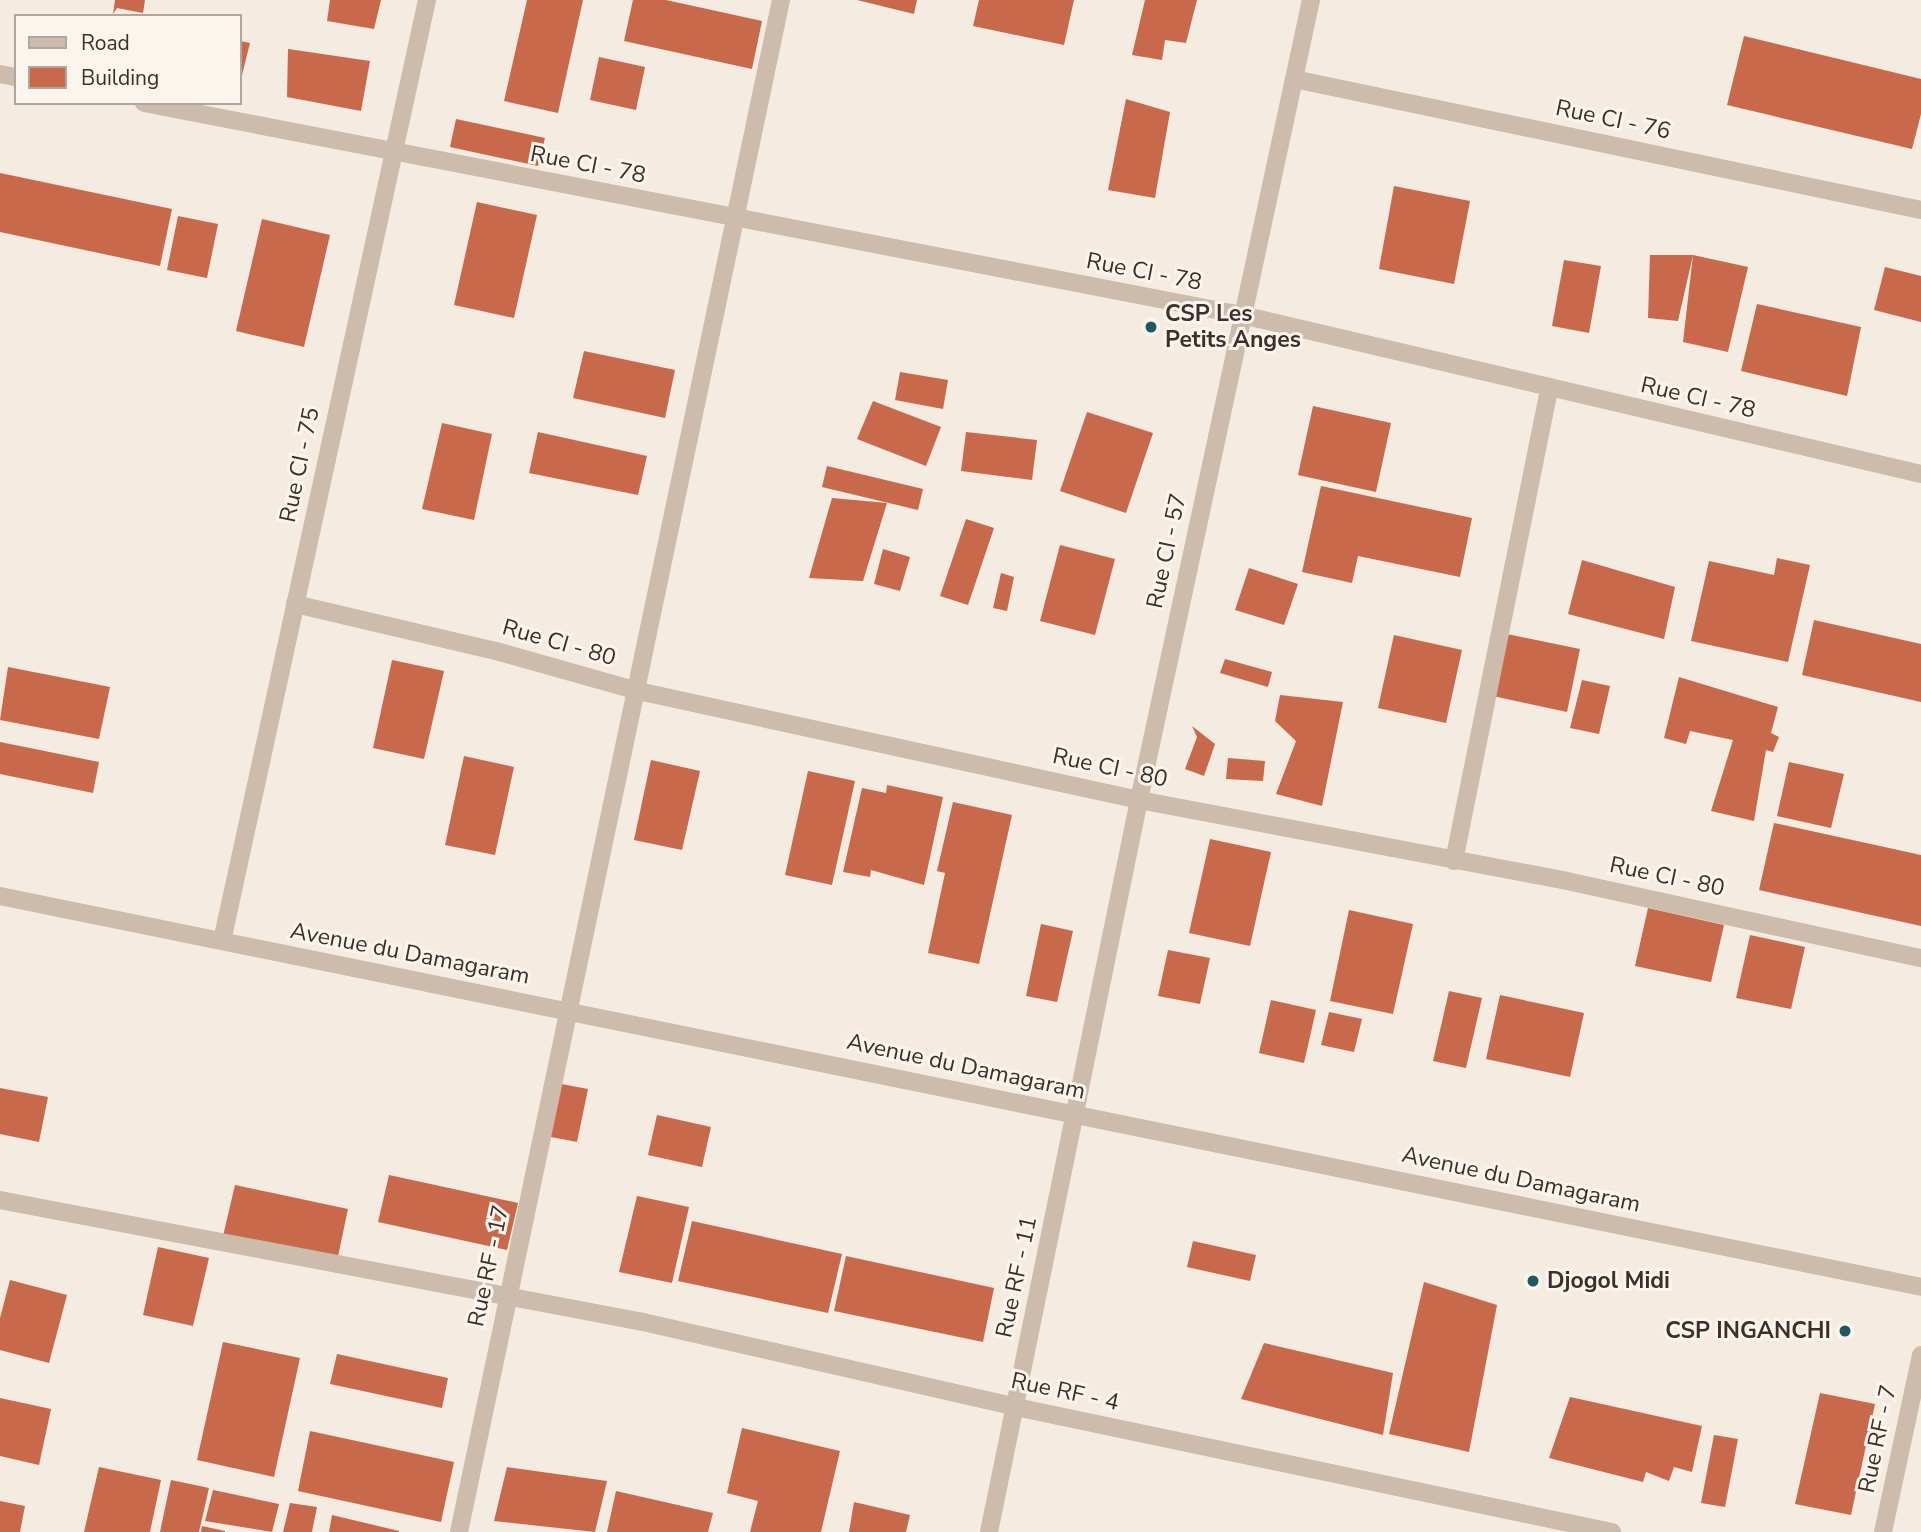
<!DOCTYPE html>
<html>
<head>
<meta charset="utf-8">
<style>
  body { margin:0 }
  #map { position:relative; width:1921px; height:1532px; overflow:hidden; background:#f4ebe1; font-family:"Nunito Sans",sans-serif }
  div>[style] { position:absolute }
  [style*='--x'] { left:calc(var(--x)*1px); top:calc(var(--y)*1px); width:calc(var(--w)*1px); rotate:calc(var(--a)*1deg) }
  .building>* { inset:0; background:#c8694b }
  .minor>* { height:18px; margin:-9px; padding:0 9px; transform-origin:9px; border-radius:9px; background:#cdbbac }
  .dots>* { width:19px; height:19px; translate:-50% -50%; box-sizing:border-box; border:4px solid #fbf5ee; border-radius:50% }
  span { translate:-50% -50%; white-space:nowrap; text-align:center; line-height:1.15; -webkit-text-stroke:6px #fbf5ee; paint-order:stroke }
  .street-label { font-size:23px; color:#3b302b }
  .poi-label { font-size:23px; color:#3b302b; font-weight:700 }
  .left { translate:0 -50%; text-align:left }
  .right { translate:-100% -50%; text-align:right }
  .legend { position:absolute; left:14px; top:14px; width:228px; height:91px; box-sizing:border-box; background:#fbf5ee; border:2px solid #aea6a0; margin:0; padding:9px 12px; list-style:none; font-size:21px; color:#3b302b }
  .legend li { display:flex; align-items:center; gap:14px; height:35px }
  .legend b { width:35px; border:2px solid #aea6a0 }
</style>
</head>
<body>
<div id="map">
  <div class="building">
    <i style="clip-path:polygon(115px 0,145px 0,143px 13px,117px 8px,113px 14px)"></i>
    <i style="clip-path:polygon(330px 0,381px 0,374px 29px,327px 21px)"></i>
    <i style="clip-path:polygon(527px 0,583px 0,558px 113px,504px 101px)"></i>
    <i style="clip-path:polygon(633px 0,666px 0,762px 21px,752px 69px,624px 41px)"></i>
    <i style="clip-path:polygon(857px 0,917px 0,914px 14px)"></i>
    <i style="clip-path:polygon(979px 0,1074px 0,1064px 45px,973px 26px)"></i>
    <i style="clip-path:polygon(1145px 0,1197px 0,1186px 43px,1165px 40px,1162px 60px,1132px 55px)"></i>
    <i style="clip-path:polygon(1744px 36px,1921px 79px,1921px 114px,1912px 149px,1727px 105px)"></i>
    <i style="clip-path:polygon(240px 41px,250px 43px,241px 79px,240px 79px)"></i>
    <i style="clip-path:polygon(288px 49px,370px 61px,361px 111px,287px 97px)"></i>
    <i style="clip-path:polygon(599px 57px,645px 67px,636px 110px,590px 100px)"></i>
    <i style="clip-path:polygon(1126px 99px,1170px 112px,1155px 198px,1108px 190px)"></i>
    <i style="clip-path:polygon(456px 119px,545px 138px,538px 166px,450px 147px)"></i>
    <i style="clip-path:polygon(0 173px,172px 209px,160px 266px,0 232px)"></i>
    <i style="clip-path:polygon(1394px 186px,1470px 201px,1454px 284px,1379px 269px)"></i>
    <i style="clip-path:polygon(477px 202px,537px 215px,514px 318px,454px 305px)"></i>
    <i style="clip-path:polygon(178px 216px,218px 224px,207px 278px,167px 270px)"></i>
    <i style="clip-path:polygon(262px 219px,330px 235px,304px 347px,236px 331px)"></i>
    <i style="clip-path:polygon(1650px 255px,1693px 255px,1748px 267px,1728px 352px,1683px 342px,1693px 255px,1678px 321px,1648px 318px)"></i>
    <i style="clip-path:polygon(1564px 260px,1601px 266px,1589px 333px,1552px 326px)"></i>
    <i style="clip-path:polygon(1885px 267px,1921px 276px,1921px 322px,1874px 310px)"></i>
    <i style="clip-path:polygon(1757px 304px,1861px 327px,1847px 396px,1741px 371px)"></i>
    <i style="clip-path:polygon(584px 351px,675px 370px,665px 418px,573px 398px)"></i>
    <i style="clip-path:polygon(900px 372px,948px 380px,943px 409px,895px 400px)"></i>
    <i style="clip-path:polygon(873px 401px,941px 427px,926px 466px,857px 439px)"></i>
    <i style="clip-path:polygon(1313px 406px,1391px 423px,1376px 492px,1298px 475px)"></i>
    <i style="clip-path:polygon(1087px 412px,1153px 433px,1126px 513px,1060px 491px)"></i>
    <i style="clip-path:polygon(442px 423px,492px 434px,474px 520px,422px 509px)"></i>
    <i style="clip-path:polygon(538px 432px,647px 456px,638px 495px,529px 473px)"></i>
    <i style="clip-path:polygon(966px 432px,1037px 440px,1032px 480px,961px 471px)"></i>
    <i style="clip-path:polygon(827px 466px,923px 489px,918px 510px,822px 487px)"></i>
    <i style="clip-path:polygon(1321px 486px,1472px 518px,1460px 577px,1358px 556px,1352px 583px,1302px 572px)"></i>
    <i style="clip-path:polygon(832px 498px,887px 503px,863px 581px,809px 578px)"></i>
    <i style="clip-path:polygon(966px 519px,994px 528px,968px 605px,940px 596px)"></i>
    <i style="clip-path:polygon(1060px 545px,1115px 559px,1095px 635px,1040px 621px)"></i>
    <i style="clip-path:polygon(883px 549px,910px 557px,900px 591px,874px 584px)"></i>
    <i style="clip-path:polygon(1777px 558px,1810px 565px,1788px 662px,1691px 641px,1709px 561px,1774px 575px)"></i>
    <i style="clip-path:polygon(1582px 560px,1675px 587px,1664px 639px,1568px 614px)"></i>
    <i style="clip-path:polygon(1249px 568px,1298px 584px,1284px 625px,1235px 610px)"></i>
    <i style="clip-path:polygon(1001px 573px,1014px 577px,1007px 611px,993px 608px)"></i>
    <i style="clip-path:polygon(1814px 620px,1921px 644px,1921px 702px,1802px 675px)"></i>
    <i style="clip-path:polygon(1507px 634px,1580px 649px,1567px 712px,1493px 696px)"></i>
    <i style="clip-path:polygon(1394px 635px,1462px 650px,1446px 723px,1378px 708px)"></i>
    <i style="clip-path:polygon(1225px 659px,1272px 672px,1268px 687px,1220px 673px)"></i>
    <i style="clip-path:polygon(392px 660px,444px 671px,424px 759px,373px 748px)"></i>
    <i style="clip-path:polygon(8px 667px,110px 687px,99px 739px,0 720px)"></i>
    <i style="clip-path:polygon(1679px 677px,1778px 707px,1771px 733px,1779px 737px,1773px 752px,1766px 750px,1754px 821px,1711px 811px,1733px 740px,1690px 731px,1686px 744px,1664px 738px)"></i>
    <i style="clip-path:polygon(1582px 680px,1610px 686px,1599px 734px,1570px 728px)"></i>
    <i style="clip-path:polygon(1280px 695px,1343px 702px,1322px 806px,1276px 794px,1296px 741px,1275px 721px)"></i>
    <i style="clip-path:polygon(1192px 726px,1215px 744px,1204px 776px,1185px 769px,1197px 737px)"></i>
    <i style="clip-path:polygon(0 742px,99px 762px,93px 793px,0 774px)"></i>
    <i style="clip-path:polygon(464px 756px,514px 767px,495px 855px,445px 845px)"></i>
    <i style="clip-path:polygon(1228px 758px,1265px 761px,1263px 781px,1226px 779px)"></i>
    <i style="clip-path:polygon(651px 760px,700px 771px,682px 850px,634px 840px)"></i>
    <i style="clip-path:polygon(1789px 762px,1844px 774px,1831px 828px,1777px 816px)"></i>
    <i style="clip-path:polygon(808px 771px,855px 781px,832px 885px,785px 875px)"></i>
    <i style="clip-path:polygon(887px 785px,943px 797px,924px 885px,871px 870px,870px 877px,843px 872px,862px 788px,886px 793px)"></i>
    <i style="clip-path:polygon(953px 802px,1012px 815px,979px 964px,928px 953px,945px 873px,937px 871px)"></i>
    <i style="clip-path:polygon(1774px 823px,1921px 855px,1921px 926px,1759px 890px)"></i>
    <i style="clip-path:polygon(1210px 839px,1271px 852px,1250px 946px,1189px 933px)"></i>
    <i style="clip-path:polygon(1648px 908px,1724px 925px,1711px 982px,1635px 966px)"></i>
    <i style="clip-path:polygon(1349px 910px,1413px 924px,1393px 1014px,1330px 1001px)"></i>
    <i style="clip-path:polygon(1041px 924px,1073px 931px,1057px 1002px,1026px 996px)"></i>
    <i style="clip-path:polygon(1750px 935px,1805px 947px,1791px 1009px,1736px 998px)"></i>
    <i style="clip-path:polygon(1168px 950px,1210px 958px,1200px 1004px,1158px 996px)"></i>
    <i style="clip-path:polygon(1449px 991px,1482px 998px,1466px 1068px,1433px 1061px)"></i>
    <i style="clip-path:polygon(1500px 995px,1584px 1013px,1570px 1077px,1486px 1059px)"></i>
    <i style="clip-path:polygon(1271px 1000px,1316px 1010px,1304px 1063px,1259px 1053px)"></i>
    <i style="clip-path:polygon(1329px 1012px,1362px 1019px,1354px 1052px,1321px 1045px)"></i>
    <i style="clip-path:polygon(556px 1083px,588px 1089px,577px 1142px,546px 1136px)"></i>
    <i style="clip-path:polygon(0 1088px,48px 1097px,39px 1142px,0 1134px)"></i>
    <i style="clip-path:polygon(657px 1115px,711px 1127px,702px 1167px,648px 1155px)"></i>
    <i style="clip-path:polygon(389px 1175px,518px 1203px,507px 1250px,378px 1222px)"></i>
    <i style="clip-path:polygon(235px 1185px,348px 1209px,337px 1261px,223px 1236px)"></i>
    <i style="clip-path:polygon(637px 1196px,689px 1207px,672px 1283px,619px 1272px)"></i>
    <i style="clip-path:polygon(692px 1221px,842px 1254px,828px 1313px,678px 1281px)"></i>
    <i style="clip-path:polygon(1193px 1241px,1256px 1255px,1250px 1281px,1187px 1267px)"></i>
    <i style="clip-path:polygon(158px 1247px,209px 1258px,193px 1326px,143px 1315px)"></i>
    <i style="clip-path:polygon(846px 1256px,994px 1288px,983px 1342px,834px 1311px)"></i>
    <i style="clip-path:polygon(10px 1280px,67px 1295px,49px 1363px,0 1350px,0 1318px)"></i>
    <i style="clip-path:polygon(1424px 1282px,1497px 1305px,1469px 1452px,1389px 1434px)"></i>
    <i style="clip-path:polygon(223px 1342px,300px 1358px,274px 1477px,197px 1460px)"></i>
    <i style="clip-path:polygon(1264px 1343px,1393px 1373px,1383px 1435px,1241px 1399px)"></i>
    <i style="clip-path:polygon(337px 1354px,448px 1378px,442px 1408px,330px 1384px)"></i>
    <i style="clip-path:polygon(1820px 1393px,1875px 1404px,1851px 1515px,1795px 1504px)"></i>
    <i style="clip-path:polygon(1570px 1397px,1702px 1426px,1692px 1472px,1674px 1467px,1669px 1481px,1646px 1472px,1643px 1482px,1549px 1458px)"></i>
    <i style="clip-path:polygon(0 1398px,51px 1409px,39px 1465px,0 1456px)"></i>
    <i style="clip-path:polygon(742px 1428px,840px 1451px,821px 1532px,750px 1532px,758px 1501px,727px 1493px)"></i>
    <i style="clip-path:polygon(310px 1431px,454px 1462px,441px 1522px,298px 1491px)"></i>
    <i style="clip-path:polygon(1714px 1435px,1738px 1439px,1725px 1507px,1701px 1503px)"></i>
    <i style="clip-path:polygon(99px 1467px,161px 1480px,150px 1532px,84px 1532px)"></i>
    <i style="clip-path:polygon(507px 1467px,607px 1481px,595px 1532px,494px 1521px)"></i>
    <i style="clip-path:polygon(171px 1480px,209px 1488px,199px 1532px,160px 1532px)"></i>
    <i style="clip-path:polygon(213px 1490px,279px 1504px,272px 1532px,205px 1521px)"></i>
    <i style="clip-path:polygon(616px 1491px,713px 1513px,708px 1532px,607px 1532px)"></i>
    <i style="clip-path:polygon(0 1501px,25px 1506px,20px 1532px,0 1532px)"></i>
    <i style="clip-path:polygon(854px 1502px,910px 1515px,906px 1532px,849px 1532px)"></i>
    <i style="clip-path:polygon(290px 1503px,317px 1507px,312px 1532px,283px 1532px)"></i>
    <i style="clip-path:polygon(332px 1515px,399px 1531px,399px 1532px,329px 1532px)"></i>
    <i style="clip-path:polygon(202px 1526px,225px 1531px,225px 1532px,201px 1532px)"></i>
  </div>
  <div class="minor">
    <i style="--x:0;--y:74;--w:16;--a:11"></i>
    <i style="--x:1294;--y:79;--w:641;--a:11.8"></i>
    <i style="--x:144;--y:103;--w:1118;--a:10.93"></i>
    <i style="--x:1242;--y:315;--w:697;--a:13.18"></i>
    <i style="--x:295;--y:604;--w:206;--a:13.2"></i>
    <i style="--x:496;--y:651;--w:148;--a:15.7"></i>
    <i style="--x:638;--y:691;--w:513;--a:12.27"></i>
    <i style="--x:1139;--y:800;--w:436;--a:10.7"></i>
    <i style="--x:1567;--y:881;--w:362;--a:12.3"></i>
    <i style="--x:1454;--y:861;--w:482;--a:-78.6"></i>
    <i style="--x:0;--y:896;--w:1960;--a:11.5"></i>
    <i style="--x:222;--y:941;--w:963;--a:-77.71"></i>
    <i style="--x:0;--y:1200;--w:654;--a:10.74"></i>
    <i style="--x:643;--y:1322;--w:383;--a:12.8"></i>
    <i style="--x:1016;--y:1407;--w:609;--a:11.85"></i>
    <i style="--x:459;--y:1532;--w:1565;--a:-78.13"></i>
    <i style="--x:989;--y:1532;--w:747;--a:-78.42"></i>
    <i style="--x:1139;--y:800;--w:818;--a:-77.87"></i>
    <i style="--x:1883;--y:1532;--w:181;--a:-77.9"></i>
  </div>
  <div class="dots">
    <i style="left:1151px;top:327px;background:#1f5a5e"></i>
    <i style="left:1533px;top:1281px;background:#1f5a5e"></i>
    <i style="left:1845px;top:1331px;background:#1f5a5e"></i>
  </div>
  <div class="street-label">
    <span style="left:1613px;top:120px;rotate:12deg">Rue CI - 76</span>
    <span style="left:588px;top:165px;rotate:11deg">Rue CI - 78</span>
    <span style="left:1144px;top:272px;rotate:11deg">Rue CI - 78</span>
    <span style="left:1698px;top:398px;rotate:13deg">Rue CI - 78</span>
    <span style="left:300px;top:465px;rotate:-78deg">Rue CI - 75</span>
    <span style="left:1167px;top:551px;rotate:-78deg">Rue CI - 57</span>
    <span style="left:559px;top:643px;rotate:16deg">Rue CI - 80</span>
    <span style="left:1110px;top:768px;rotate:12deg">Rue CI - 80</span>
    <span style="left:1667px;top:877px;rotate:12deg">Rue CI - 80</span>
    <span style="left:410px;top:954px;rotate:11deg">Avenue du Damagaram</span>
    <span style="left:966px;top:1067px;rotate:12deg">Avenue du Damagaram</span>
    <span style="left:1521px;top:1180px;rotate:12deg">Avenue du Damagaram</span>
    <span style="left:489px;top:1266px;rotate:-78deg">Rue RF - 17</span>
    <span style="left:1017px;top:1277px;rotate:-78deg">Rue RF - 11</span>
    <span style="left:1065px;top:1392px;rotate:12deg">Rue RF - 4</span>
    <span style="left:1878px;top:1439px;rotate:-78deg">Rue RF - 7</span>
  </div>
  <div class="poi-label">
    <span class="left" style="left:1165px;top:327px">CSP Les<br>Petits Anges</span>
    <span class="left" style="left:1547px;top:1281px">Djogol Midi</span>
    <span class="right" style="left:1831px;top:1331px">CSP INGANCHI</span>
  </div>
  <ul class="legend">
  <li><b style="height:9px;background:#cdbbac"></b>Road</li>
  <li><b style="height:19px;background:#c8694b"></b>Building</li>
  </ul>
</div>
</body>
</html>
